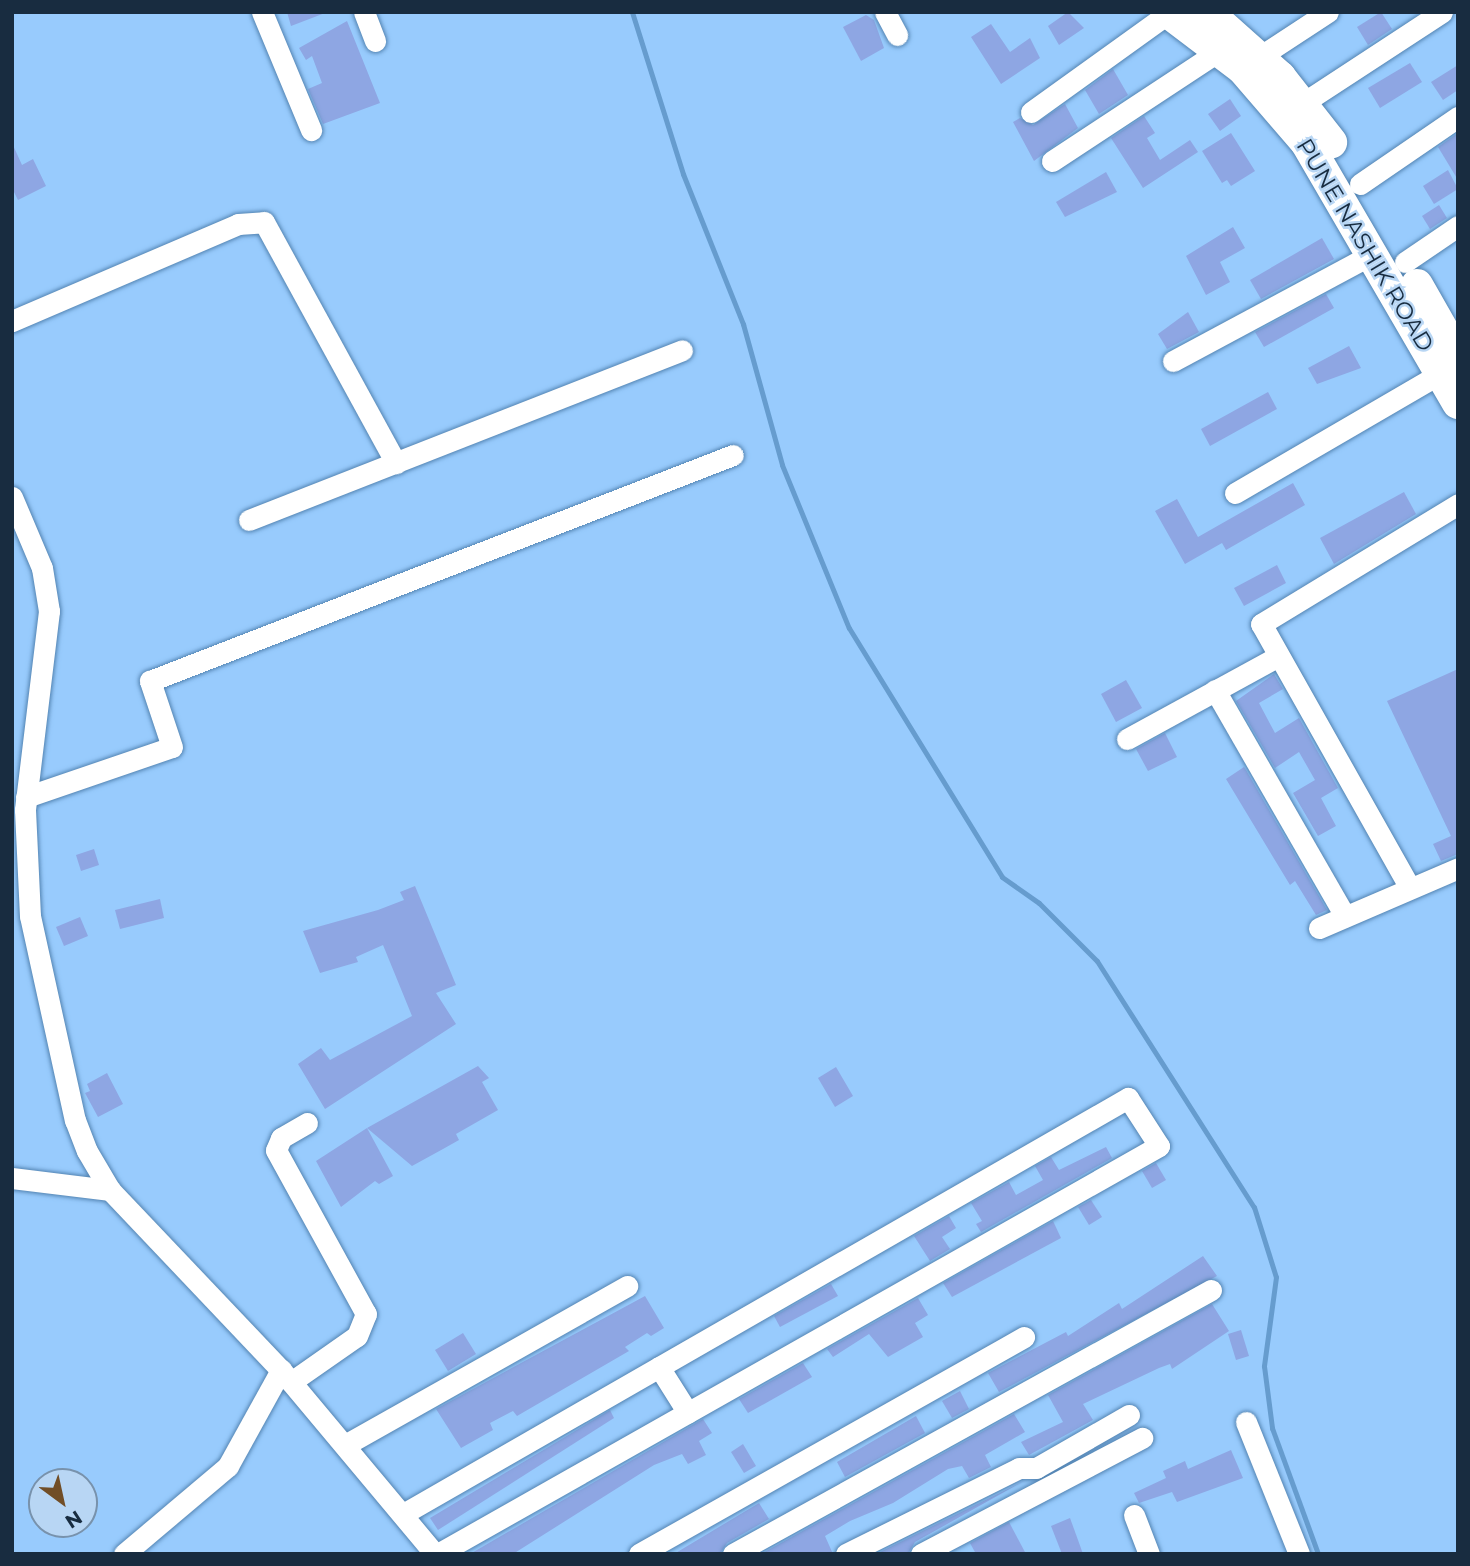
<!DOCTYPE html>
<html>
<head>
<meta charset="utf-8">
<style>
  body { margin:0 }
  #map { position:relative; width:1470px; height:1566px; overflow:hidden; background:#98cbfd; font-family:Montserrat,sans-serif }
  div>[style] { position:absolute }
  [style*='--x'] { left:calc(var(--x)*1px); top:calc(var(--y)*1px); width:calc(var(--w)*1px); rotate:calc(var(--a)*1deg) }
  .stream>* { height:5px; margin:-2.5px; padding:0 2.5px; transform-origin:2.5px; border-radius:2.5px; background:#669cce }
  .building>* { inset:0; background:#8ea6e3 }
  .roads { filter:drop-shadow(0 0 2px #5384b2) drop-shadow(0 0 2px #5384b2) }
  .minor>* { height:21px; margin:-10.5px; padding:0 10.5px; transform-origin:10.5px; border-radius:10.5px; background:#fff }
  .highway>* { height:32px; margin:-16px; padding:0 16px; transform-origin:16px; border-radius:16px; background:#fff }
  span { translate:-50% -50%; white-space:nowrap; text-align:center; line-height:1.15; -webkit-text-stroke:5px #b8d6f4; paint-order:stroke }
  .street-label { font-size:23px; color:#182c40 }
  .frame { position:absolute; inset:0; border:14px solid #182c40; pointer-events:none }
  .north { position:absolute; left:28px; top:1468px; width:70px; height:70px; box-sizing:border-box; background:#b8d6f4; border:2px solid #7892ac; border-radius:50%; rotate:147deg; font-size:19px; font-weight:700; line-height:28px; text-align:center; color:#182c40 }
  .north::after { content:''; display:block; margin:auto; width:24px; height:32px; background:#714e27; clip-path:polygon(50% 0,100% 100%,50% 72%,0 100%) }
</style>
</head>
<body>
<div id="map">
  <div class="stream">
    <i style="--x:632;--y:12;--w:170;--a:72.5"></i>
    <i style="--x:683;--y:174;--w:162;--a:68.2"></i>
    <i style="--x:743;--y:324;--w:146;--a:74.5"></i>
    <i style="--x:782;--y:465;--w:176;--a:67.7"></i>
    <i style="--x:849;--y:628;--w:292;--a:58.4"></i>
    <i style="--x:1002;--y:877;--w:45;--a:35.1"></i>
    <i style="--x:1039;--y:903;--w:82;--a:45"></i>
    <i style="--x:1097;--y:961;--w:292;--a:57.5"></i>
    <i style="--x:1254;--y:1207;--w:73;--a:72.6"></i>
    <i style="--x:1276;--y:1277;--w:90;--a:97.7"></i>
    <i style="--x:1264;--y:1366;--w:63;--a:82.6"></i>
    <i style="--x:1272;--y:1428;--w:134;--a:69.9"></i>
  </div>
  <div class="building">
    <i style="clip-path:polygon(287px 12px,325px 12px,325px 13px,291px 26px)"></i>
    <i style="clip-path:polygon(1068px 12px,1084px 28px,1059px 45px,1048px 26px)"></i>
    <i style="clip-path:polygon(1381px 12px,1392px 29px,1368px 45px,1357px 27px)"></i>
    <i style="clip-path:polygon(866px 15px,874px 20px,884px 48px,861px 61px,843px 27px)"></i>
    <i style="clip-path:polygon(347px 21px,380px 103px,323px 124px,308px 89px,322px 83px,312px 56px,306px 60px,299px 48px)"></i>
    <i style="clip-path:polygon(991px 24px,1010px 52px,1030px 38px,1040px 58px,1001px 84px,971px 37px)"></i>
    <i style="clip-path:polygon(1410px 63px,1422px 82px,1380px 108px,1368px 88px)"></i>
    <i style="clip-path:polygon(1458px 65px,1458px 90px,1443px 100px,1431px 82px)"></i>
    <i style="clip-path:polygon(1113px 69px,1128px 95px,1099px 114px,1085px 90px)"></i>
    <i style="clip-path:polygon(1230px 99px,1241px 116px,1220px 131px,1208px 114px)"></i>
    <i style="clip-path:polygon(1065px 104px,1078px 128px,1034px 161px,1013px 122px,1020px 118px,1033px 125px)"></i>
    <i style="clip-path:polygon(1144px 116px,1155px 133px,1147px 138px,1160px 160px,1190px 140px,1198px 152px,1143px 188px,1111px 138px)"></i>
    <i style="clip-path:polygon(1231px 133px,1255px 171px,1231px 186px,1227px 180px,1222px 183px,1202px 151px)"></i>
    <i style="clip-path:polygon(1458px 133px,1458px 180px,1438px 147px)"></i>
    <i style="clip-path:polygon(12px 143px,22px 165px,33px 159px,46px 186px,18px 200px,12px 188px)"></i>
    <i style="clip-path:polygon(1448px 170px,1458px 189px,1434px 204px,1423px 186px)"></i>
    <i style="clip-path:polygon(1106px 172px,1117px 192px,1065px 217px,1056px 202px)"></i>
    <i style="clip-path:polygon(1439px 205px,1447px 218px,1430px 229px,1422px 216px)"></i>
    <i style="clip-path:polygon(1233px 227px,1245px 248px,1220px 262px,1230px 282px,1206px 295px,1186px 256px)"></i>
    <i style="clip-path:polygon(1322px 238px,1334px 259px,1261px 299px,1250px 280px)"></i>
    <i style="clip-path:polygon(1326px 294px,1334px 308px,1264px 347px,1255px 332px)"></i>
    <i style="clip-path:polygon(1188px 312px,1199px 332px,1167px 349px,1158px 334px)"></i>
    <i style="clip-path:polygon(1349px 346px,1361px 368px,1317px 384px,1308px 368px)"></i>
    <i style="clip-path:polygon(1268px 392px,1277px 409px,1210px 446px,1201px 429px)"></i>
    <i style="clip-path:polygon(1293px 483px,1305px 505px,1226px 550px,1222px 543px,1185px 564px,1155px 511px,1177px 499px,1198px 537px)"></i>
    <i style="clip-path:polygon(1404px 492px,1416px 514px,1334px 564px,1320px 538px)"></i>
    <i style="clip-path:polygon(1277px 565px,1286px 583px,1244px 606px,1234px 588px)"></i>
    <i style="clip-path:polygon(1458px 669px,1458px 854px,1441px 861px,1433px 844px,1451px 836px,1387px 701px)"></i>
    <i style="clip-path:polygon(1274px 674px,1283px 689px,1259px 703px,1275px 733px,1299px 718px,1338px 788px,1321px 798px,1336px 826px,1318px 836px,1293px 793px,1315px 780px,1299px 752px,1275px 768px,1236px 701px)"></i>
    <i style="clip-path:polygon(1126px 680px,1142px 708px,1116px 722px,1101px 694px)"></i>
    <i style="clip-path:polygon(1165px 733px,1177px 757px,1148px 771px,1136px 749px)"></i>
    <i style="clip-path:polygon(1244px 767px,1246px 770px,1327px 910px,1316px 915px,1295px 881px,1290px 885px,1226px 779px)"></i>
    <i style="clip-path:polygon(94px 849px,99px 865px,81px 871px,76px 855px)"></i>
    <i style="clip-path:polygon(415px 886px,456px 985px,436px 993px,456px 1024px,325px 1109px,298px 1064px,321px 1048px,330px 1060px,412px 1016px,383px 945px,356px 957px,358px 962px,320px 973px,303px 931px,378px 910px,404px 900px,400px 892px)"></i>
    <i style="clip-path:polygon(160px 899px,164px 918px,120px 929px,115px 910px)"></i>
    <i style="clip-path:polygon(80px 917px,88px 936px,64px 946px,56px 927px)"></i>
    <i style="clip-path:polygon(478px 1066px,489px 1078px,482px 1082px,498px 1110px,456px 1134px,459px 1140px,443px 1149px,412px 1166px,367px 1128px)"></i>
    <i style="clip-path:polygon(836px 1067px,853px 1096px,835px 1107px,818px 1078px)"></i>
    <i style="clip-path:polygon(107px 1073px,123px 1104px,98px 1117px,85px 1093px,90px 1091px,87px 1084px)"></i>
    <i style="clip-path:polygon(367px 1128px,393px 1176px,379px 1184px,375px 1181px,341px 1207px,316px 1161px)"></i>
    <i style="clip-path:polygon(1106px 1147px,1112px 1158px,981px 1232px,976px 1224px,982px 1221px,971px 1203px,1009px 1182px,1016px 1195px,1043px 1180px,1035px 1166px,1051px 1157px,1059px 1170px)"></i>
    <i style="clip-path:polygon(1156px 1163px,1166px 1180px,1152px 1188px,1142px 1171px)"></i>
    <i style="clip-path:polygon(1091px 1200px,1102px 1217px,1089px 1225px,1078px 1207px)"></i>
    <i style="clip-path:polygon(949px 1216px,956px 1228px,942px 1237px,950px 1249px,930px 1261px,914px 1236px)"></i>
    <i style="clip-path:polygon(1053px 1221px,1061px 1238px,952px 1297px,943px 1283px)"></i>
    <i style="clip-path:polygon(1203px 1256px,1217px 1276px,999px 1392px,988px 1373px,1066px 1332px,1068px 1336px,1119px 1303px,1122px 1309px)"></i>
    <i style="clip-path:polygon(831px 1284px,838px 1296px,780px 1327px,774px 1316px)"></i>
    <i style="clip-path:polygon(645px 1296px,664px 1328px,651px 1336px,647px 1333px,625px 1347px,629px 1351px,517px 1416px,513px 1411px,490px 1423px,493px 1430px,461px 1448px,436px 1409px)"></i>
    <i style="clip-path:polygon(918px 1298px,928px 1315px,915px 1323px,923px 1337px,888px 1357px,869px 1334px,833px 1357px,827px 1349px)"></i>
    <i style="clip-path:polygon(1212px 1304px,1229px 1331px,1172px 1369px,1170px 1364px,1159px 1368px,1083px 1404px,1093px 1420px,1029px 1455px,1021px 1442px,1063px 1422px,1048px 1395px)"></i>
    <i style="clip-path:polygon(1241px 1330px,1249px 1356px,1236px 1360px,1228px 1334px)"></i>
    <i style="clip-path:polygon(463px 1333px,476px 1354px,448px 1371px,435px 1350px)"></i>
    <i style="clip-path:polygon(803px 1363px,812px 1377px,748px 1413px,739px 1399px)"></i>
    <i style="clip-path:polygon(960px 1391px,969px 1409px,952px 1418px,942px 1401px)"></i>
    <i style="clip-path:polygon(610px 1410px,614px 1418px,438px 1530px,430px 1518px)"></i>
    <i style="clip-path:polygon(1014px 1414px,1025px 1432px,985px 1455px,991px 1467px,969px 1478px,962px 1466px,948px 1469px,893px 1503px,850px 1521px,825px 1536px,833px 1554px,761px 1554px)"></i>
    <i style="clip-path:polygon(916px 1416px,925px 1433px,845px 1477px,837px 1462px)"></i>
    <i style="clip-path:polygon(703px 1419px,712px 1433px,699px 1441px,706px 1455px,688px 1464px,682px 1454px,654px 1465px,513px 1554px,470px 1554px)"></i>
    <i style="clip-path:polygon(743px 1444px,756px 1466px,744px 1473px,731px 1452px)"></i>
    <i style="clip-path:polygon(1231px 1450px,1243px 1478px,1177px 1502px,1172px 1492px,1139px 1503px,1134px 1493px,1166px 1478px,1163px 1471px,1185px 1461px,1188px 1469px)"></i>
    <i style="clip-path:polygon(1024px 1481px,915px 1542px,908px 1554px,876px 1554px)"></i>
    <i style="clip-path:polygon(759px 1503px,769px 1519px,727px 1543px,720px 1554px,674px 1554px)"></i>
    <i style="clip-path:polygon(1070px 1518px,1078px 1540px,1083px 1554px,1062px 1554px,1051px 1526px)"></i>
    <i style="clip-path:polygon(1009px 1522px,1026px 1554px,976px 1554px,970px 1543px)"></i>
  </div>
  <div class="roads">
    <div class="minor">
      <i style="--x:262;--y:12;--w:128;--a:67.4"></i>
      <i style="--x:364;--y:12;--w:31;--a:69"></i>
      <i style="--x:885;--y:12;--w:26;--a:62"></i>
      <i style="--x:1250;--y:63;--w:93;--a:-33.2"></i>
      <i style="--x:1303;--y:103;--w:166;--a:-33.2"></i>
      <i style="--x:1031;--y:112;--w:170;--a:-35.7"></i>
      <i style="--x:1052;--y:161;--w:200;--a:-33.4"></i>
      <i style="--x:1360;--y:184;--w:119;--a:-34.4"></i>
      <i style="--x:1405;--y:262;--w:64;--a:-34.2"></i>
      <i style="--x:12;--y:321;--w:246;--a:-23.2"></i>
      <i style="--x:238;--y:224;--w:26;--a:-4"></i>
      <i style="--x:264;--y:222;--w:275;--a:61.3"></i>
      <i style="--x:1173;--y:361;--w:228;--a:-28.2"></i>
      <i style="--x:1235;--y:493;--w:238;--a:-30.2"></i>
      <i style="--x:12;--y:497;--w:77;--a:67.1"></i>
      <i style="--x:42;--y:568;--w:44;--a:80.8"></i>
      <i style="--x:49;--y:611;--w:200;--a:96.9"></i>
      <i style="--x:25;--y:810;--w:106;--a:87.3"></i>
      <i style="--x:30;--y:916;--w:209;--a:77.6"></i>
      <i style="--x:75;--y:1120;--w:33;--a:69"></i>
      <i style="--x:87;--y:1151;--w:45;--a:59.5"></i>
      <i style="--x:110;--y:1190;--w:248;--a:46.5"></i>
      <i style="--x:281;--y:1370;--w:240;--a:50.1"></i>
      <i style="--x:249;--y:520;--w:465;--a:-21.4"></i>
      <i style="--x:1215;--y:690;--w:261;--a:60.1"></i>
      <i style="--x:1127;--y:739;--w:171;--a:-28.7"></i>
      <i style="--x:26;--y:797;--w:154;--a:-18.9"></i>
      <i style="--x:172;--y:747;--w:70;--a:-108.4"></i>
      <i style="--x:150;--y:681;--w:625;--a:-21.19"></i>
      <i style="--x:1410;--y:888;--w:303;--a:-119.4"></i>
      <i style="--x:1261;--y:624;--w:231;--a:-31.3"></i>
      <i style="--x:1319;--y:928;--w:151;--a:-23.3"></i>
      <i style="--x:12;--y:1178;--w:99;--a:7"></i>
      <i style="--x:659;--y:1367;--w:54;--a:57.8"></i>
      <i style="--x:291;--y:1382;--w:80;--a:-34.9"></i>
      <i style="--x:357;--y:1336;--w:24;--a:-68"></i>
      <i style="--x:366;--y:1314;--w:187;--a:-118.8"></i>
      <i style="--x:276;--y:1150;--w:13;--a:-67"></i>
      <i style="--x:281;--y:1138;--w:30;--a:-30"></i>
      <i style="--x:1246;--y:1422;--w:142;--a:68.1"></i>
      <i style="--x:345;--y:1445;--w:324;--a:-29.4"></i>
      <i style="--x:403;--y:1514;--w:836;--a:-29.85"></i>
      <i style="--x:1128;--y:1098;--w:57;--a:57.1"></i>
      <i style="--x:1159;--y:1146;--w:828;--a:150.5"></i>
      <i style="--x:1134;--y:1515;--w:42;--a:69"></i>
      <i style="--x:124;--y:1554;--w:136;--a:-40.2"></i>
      <i style="--x:228;--y:1466;--w:110;--a:-61.1"></i>
      <i style="--x:639;--y:1554;--w:442;--a:-29.4"></i>
      <i style="--x:733;--y:1554;--w:546;--a:-28.91"></i>
      <i style="--x:846;--y:1554;--w:193;--a:-26.4"></i>
      <i style="--x:1019;--y:1468;--w:17;--a:0"></i>
      <i style="--x:1036;--y:1468;--w:107;--a:-29.7"></i>
      <i style="--x:921;--y:1554;--w:250;--a:-27.7"></i>
    </div>
    <div class="highway">
      <i style="--x:1168;--y:12;--w:94;--a:37.2"></i>
      <i style="--x:1243;--y:69;--w:96;--a:49.2"></i>
      <i style="--x:1306;--y:142;--w:302;--a:59.8"></i>
      <i style="--x:1207;--y:12;--w:98;--a:41.7"></i>
      <i style="--x:1280;--y:77;--w:83;--a:51.9"></i>
      <i style="--x:1417;--y:285;--w:83;--a:60.3"></i>
    </div>
  </div>
  <div class="street-label">
    <span style="left:1365px;top:245px;rotate:59deg">PUNE NASHIK ROAD</span>
  </div>
  <div class="frame"></div>
  <div class="north">N</div>
</div>
</body>
</html>
